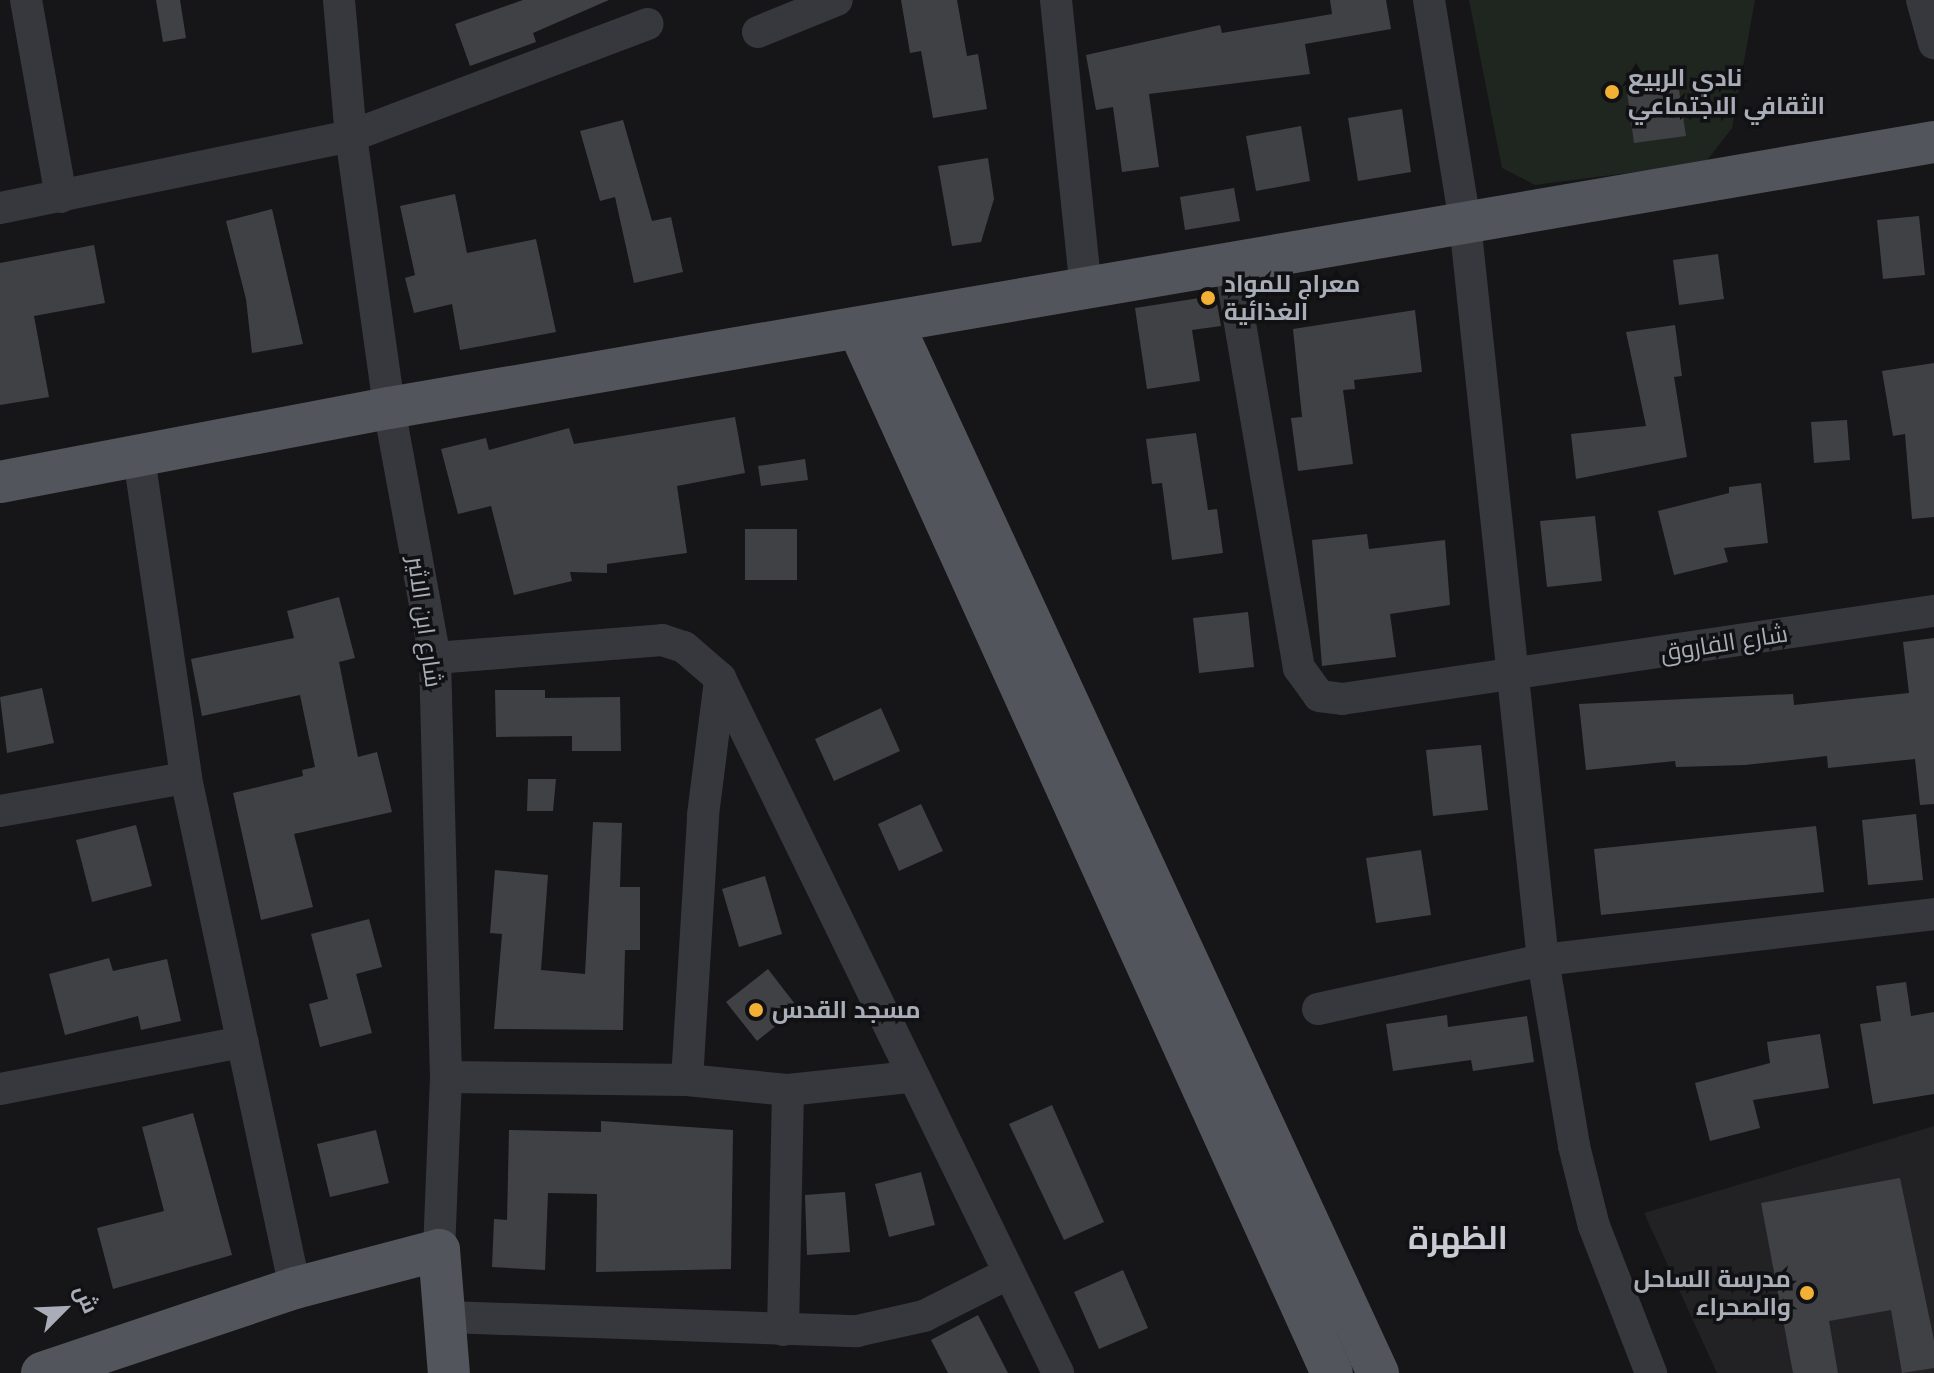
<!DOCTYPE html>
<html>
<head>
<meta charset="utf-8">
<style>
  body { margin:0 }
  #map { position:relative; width:1934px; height:1373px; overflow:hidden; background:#161618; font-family:Arial,Cairo,sans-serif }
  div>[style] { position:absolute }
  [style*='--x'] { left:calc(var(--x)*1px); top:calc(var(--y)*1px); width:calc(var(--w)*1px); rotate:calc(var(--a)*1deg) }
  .built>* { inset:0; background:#222225 }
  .green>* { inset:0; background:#1e261f }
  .building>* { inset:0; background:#404145 }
  .minor>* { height:32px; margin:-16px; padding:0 16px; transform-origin:16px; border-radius:16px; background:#37383d }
  .major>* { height:42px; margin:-21px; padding:0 21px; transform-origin:21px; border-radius:21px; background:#53555c }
  .dots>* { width:22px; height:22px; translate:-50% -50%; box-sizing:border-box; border:4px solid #111113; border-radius:50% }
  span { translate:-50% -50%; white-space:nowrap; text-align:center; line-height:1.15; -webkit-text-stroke:7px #111113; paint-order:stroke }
  .poi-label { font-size:24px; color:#a8adb8; font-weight:700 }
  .left { translate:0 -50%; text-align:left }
  .right { translate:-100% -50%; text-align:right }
  .street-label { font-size:24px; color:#a8adb8 }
  .district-label { font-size:32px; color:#c9ccd4; font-weight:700 }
  .north { position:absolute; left:24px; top:1269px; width:80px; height:80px; -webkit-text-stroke:6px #111113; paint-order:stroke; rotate:66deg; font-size:22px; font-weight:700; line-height:32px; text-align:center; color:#a8adb8 }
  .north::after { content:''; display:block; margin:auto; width:28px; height:36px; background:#a8adb8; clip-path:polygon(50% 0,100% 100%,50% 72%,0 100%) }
</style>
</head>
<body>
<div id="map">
  <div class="built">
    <i style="clip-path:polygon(1934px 1126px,1934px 1373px,1717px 1373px,1644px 1213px)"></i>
  </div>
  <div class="green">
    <i style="clip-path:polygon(1469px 0,1755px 0,1732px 128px,1705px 163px,1535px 185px,1502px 168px)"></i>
  </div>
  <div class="building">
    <i style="clip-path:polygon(156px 0,180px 0,186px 38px,163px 42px)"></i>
    <i style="clip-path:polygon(523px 0,609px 0,533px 33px,536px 42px,470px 66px,455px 24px)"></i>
    <i style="clip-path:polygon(901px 0,957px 0,967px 56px,978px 54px,987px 109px,933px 118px,921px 51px,910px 53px)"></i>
    <i style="clip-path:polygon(1330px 0,1386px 0,1391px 29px,1305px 44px,1310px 74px,1149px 94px,1159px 167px,1122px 172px,1113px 107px,1096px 110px,1086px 55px,1220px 25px,1222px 33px,1332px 14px)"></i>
    <i style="clip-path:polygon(1677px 77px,1686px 136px,1634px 143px,1626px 85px)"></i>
    <i style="clip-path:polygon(1402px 109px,1411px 172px,1358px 181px,1348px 118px)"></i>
    <i style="clip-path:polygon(623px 120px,652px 221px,671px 217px,683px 272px,634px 283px,615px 197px,600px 201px,580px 131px)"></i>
    <i style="clip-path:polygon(1301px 126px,1310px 181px,1256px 191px,1246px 136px)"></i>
    <i style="clip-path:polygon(988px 158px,994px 199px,981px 242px,952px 246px,938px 166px)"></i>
    <i style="clip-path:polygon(1234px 188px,1240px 221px,1185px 230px,1180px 197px)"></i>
    <i style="clip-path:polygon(455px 194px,467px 253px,536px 239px,556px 332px,460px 350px,452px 304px,414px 313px,405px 278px,415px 275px,400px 206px)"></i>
    <i style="clip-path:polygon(272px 209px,303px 344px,252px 353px,246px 299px,226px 221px)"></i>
    <i style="clip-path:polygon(1919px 216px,1925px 275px,1883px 279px,1877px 220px)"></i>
    <i style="clip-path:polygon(94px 245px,105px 303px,34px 316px,49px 397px,0 405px,0 263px)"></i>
    <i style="clip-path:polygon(1718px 254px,1724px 299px,1679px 305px,1673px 260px)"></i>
    <i style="clip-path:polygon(1206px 297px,1217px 304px,1221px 326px,1192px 330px,1200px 381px,1147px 389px,1135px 308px)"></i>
    <i style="clip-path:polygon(1415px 310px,1422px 372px,1354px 380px,1355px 389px,1343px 390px,1353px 464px,1298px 471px,1291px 418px,1302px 417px,1293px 329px)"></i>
    <i style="clip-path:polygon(1675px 325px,1682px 376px,1674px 377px,1687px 457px,1576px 479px,1571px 434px,1646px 426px,1626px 332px)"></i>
    <i style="clip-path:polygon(1934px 363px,1934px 517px,1912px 519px,1905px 434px,1893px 436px,1882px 371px)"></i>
    <i style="clip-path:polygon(735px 417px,745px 473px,677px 486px,687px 553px,607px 564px,607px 573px,570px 572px,572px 581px,514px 595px,491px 506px,458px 514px,441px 449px,486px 438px,489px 450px,569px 428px,574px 444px)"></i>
    <i style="clip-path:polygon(1847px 420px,1850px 460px,1814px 463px,1811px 422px)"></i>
    <i style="clip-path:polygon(1196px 433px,1208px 510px,1217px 509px,1223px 553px,1172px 560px,1162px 483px,1152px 484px,1146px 439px)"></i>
    <i style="clip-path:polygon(805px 459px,808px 480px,761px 486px,758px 466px)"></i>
    <i style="clip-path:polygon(1761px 483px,1768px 543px,1724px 548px,1728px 562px,1674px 575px,1658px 511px,1729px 493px,1729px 487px)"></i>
    <i style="clip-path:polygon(1595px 516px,1602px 581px,1547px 587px,1540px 521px)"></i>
    <i style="clip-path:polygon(745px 529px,797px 529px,797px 580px,745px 580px)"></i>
    <i style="clip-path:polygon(1367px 534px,1369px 549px,1445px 540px,1450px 605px,1390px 614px,1396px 657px,1322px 666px,1312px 540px)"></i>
    <i style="clip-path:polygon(339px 597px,355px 658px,339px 662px,358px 757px,377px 752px,392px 812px,294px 834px,313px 907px,261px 920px,233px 793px,303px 776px,302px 770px,315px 767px,300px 695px,202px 716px,191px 659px,294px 638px,287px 611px)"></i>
    <i style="clip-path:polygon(1248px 612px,1254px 667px,1199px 673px,1193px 618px)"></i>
    <i style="clip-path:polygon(1934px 638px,1934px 804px,1920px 805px,1915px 759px,1828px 768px,1827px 756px,1745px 765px,1676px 767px,1675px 761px,1586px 770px,1579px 704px,1793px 694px,1794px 705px,1909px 693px,1903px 642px)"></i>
    <i style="clip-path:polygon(42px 688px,54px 743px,7px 753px,0 697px)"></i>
    <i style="clip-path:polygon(495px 690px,545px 690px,545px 698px,620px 697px,621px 751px,572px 751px,572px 736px,496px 737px)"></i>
    <i style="clip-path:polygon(881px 708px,900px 751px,834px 781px,815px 739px)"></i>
    <i style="clip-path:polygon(1481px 745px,1488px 810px,1433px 816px,1426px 750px)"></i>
    <i style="clip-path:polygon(528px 779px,556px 779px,553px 811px,527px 811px)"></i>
    <i style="clip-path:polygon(921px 804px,943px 851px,899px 871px,878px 824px)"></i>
    <i style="clip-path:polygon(1916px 814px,1923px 880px,1868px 885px,1862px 820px)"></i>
    <i style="clip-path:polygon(593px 822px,622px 823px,620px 887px,640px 887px,640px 950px,625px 950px,623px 1030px,494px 1029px,502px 934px,490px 933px,495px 870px,548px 875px,541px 970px,585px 974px)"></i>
    <i style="clip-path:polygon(136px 825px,152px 886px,92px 902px,76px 840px)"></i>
    <i style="clip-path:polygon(1816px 826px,1824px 892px,1601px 915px,1594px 849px)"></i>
    <i style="clip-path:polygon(1421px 850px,1431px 915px,1376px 923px,1366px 858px)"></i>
    <i style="clip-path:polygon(765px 876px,782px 934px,739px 947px,722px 889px)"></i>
    <i style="clip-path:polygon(369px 919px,382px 967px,356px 974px,372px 1033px,320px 1047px,309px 1004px,328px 999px,311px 934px)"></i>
    <i style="clip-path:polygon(109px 958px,113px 971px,167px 959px,181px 1021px,141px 1030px,138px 1016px,65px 1035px,49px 974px)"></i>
    <i style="clip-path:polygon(768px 969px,798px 1008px,757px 1041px,726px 1002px)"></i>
    <i style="clip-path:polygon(1906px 982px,1911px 1016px,1934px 1012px,1934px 1094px,1873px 1104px,1860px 1024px,1881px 1021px,1876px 986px)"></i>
    <i style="clip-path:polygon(1447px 1015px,1448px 1027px,1527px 1016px,1534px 1062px,1473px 1071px,1471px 1060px,1393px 1071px,1386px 1024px)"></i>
    <i style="clip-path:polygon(1820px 1034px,1829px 1088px,1753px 1100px,1760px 1128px,1710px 1141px,1695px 1083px,1770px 1063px,1767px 1042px)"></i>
    <i style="clip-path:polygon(1052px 1105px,1104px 1222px,1064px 1240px,1009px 1124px)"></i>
    <i style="clip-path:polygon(193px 1113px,232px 1255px,113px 1289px,97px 1228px,164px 1211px,142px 1127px)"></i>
    <i style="clip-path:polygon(601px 1121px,733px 1130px,731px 1269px,596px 1272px,597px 1194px,548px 1193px,545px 1270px,492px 1267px,494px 1219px,507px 1220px,509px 1130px,601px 1132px)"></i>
    <i style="clip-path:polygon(376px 1130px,389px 1183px,330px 1197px,317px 1144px)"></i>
    <i style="clip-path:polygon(921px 1172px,935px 1225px,889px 1237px,875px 1184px)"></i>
    <i style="clip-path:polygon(1900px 1178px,1934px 1340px,1934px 1368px,1902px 1373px,1891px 1310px,1829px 1321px,1838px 1373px,1793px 1373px,1761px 1203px)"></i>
    <i style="clip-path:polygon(845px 1192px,850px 1252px,807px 1255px,805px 1195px)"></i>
    <i style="clip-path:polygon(1123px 1270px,1148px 1328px,1099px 1349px,1074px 1292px)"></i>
    <i style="clip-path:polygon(978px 1315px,1008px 1373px,948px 1373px,931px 1340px)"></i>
  </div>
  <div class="minor">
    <i style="--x:26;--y:0;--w:200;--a:79.9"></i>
    <i style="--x:339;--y:0;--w:137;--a:85"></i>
    <i style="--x:351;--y:136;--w:275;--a:82"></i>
    <i style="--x:389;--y:408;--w:254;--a:79.6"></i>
    <i style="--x:435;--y:658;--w:419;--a:88.5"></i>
    <i style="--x:446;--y:1077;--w:173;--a:92.3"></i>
    <i style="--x:1056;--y:0;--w:291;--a:84.1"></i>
    <i style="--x:1429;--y:0;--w:226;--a:80.8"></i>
    <i style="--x:1465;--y:223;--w:741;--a:83.96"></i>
    <i style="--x:1543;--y:960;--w:189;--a:80.5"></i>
    <i style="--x:1574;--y:1146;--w:82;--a:76"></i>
    <i style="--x:1594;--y:1226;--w:158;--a:68.8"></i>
    <i style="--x:1922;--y:0;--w:45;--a:74.4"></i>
    <i style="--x:758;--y:32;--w:85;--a:-22.1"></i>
    <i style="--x:0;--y:208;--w:358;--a:-11.6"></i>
    <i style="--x:351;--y:136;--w:317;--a:-20.7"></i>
    <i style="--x:1230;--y:265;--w:409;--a:80.3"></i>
    <i style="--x:1299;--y:668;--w:34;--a:54"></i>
    <i style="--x:1319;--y:696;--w:23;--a:7"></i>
    <i style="--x:1342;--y:699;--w:599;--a:-8.46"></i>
    <i style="--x:139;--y:458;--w:323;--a:81.6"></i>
    <i style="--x:186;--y:778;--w:522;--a:77.94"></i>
    <i style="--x:435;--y:658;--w:228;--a:-4.5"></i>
    <i style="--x:662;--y:640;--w:23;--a:18"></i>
    <i style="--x:684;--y:647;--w:48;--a:40.7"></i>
    <i style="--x:720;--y:678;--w:773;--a:64.06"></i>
    <i style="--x:0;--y:811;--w:189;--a:-10.1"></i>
    <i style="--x:1318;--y:1009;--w:230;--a:-12.3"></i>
    <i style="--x:1543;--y:960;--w:394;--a:-6.7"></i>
    <i style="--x:446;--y:1077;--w:241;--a:0.7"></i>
    <i style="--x:687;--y:1080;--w:101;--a:5.7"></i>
    <i style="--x:788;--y:1090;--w:123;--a:-6.1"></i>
    <i style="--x:687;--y:1080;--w:265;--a:-86.5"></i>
    <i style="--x:703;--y:815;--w:135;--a:-82.8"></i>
    <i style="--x:0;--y:1089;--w:247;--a:-11"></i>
    <i style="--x:448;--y:1317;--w:409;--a:2"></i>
    <i style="--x:857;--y:1331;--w:69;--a:-12.6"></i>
    <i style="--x:924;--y:1316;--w:95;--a:-26.8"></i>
    <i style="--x:783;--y:1330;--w:240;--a:-88.8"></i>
  </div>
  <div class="major">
    <i style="--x:893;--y:324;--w:1156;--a:65.19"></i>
    <i style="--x:859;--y:330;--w:1145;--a:65.61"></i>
    <i style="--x:0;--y:482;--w:396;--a:-10.8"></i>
    <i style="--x:389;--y:408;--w:1568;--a:-9.77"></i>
    <i style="--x:42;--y:1373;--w:267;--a:-18.6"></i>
    <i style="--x:295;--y:1288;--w:149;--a:-14.8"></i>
    <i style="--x:439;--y:1250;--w:123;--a:85.4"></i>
  </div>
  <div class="dots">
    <i style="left:1612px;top:92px;background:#f2b134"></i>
    <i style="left:1208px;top:298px;background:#f2b134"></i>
    <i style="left:756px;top:1010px;background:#f2b134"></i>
    <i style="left:1807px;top:1293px;background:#f2b134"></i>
  </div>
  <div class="poi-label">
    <span class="left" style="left:1628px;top:92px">نادي الربيع<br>الثقافي الاجتماعي</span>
    <span class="left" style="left:1224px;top:298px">معراج للمواد<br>الغذائية</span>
    <span class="left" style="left:772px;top:1010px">مسجد القدس</span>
    <span class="right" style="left:1791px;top:1293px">مدرسة الساحل<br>والصحراء</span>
  </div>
  <div class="street-label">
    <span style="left:425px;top:622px;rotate:82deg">شارع ابن الاثير</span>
    <span style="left:1724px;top:643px;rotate:-9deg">شارع الفاروق</span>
  </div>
  <div class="district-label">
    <span style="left:1458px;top:1238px">الظهرة</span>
  </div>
  <div class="north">ش</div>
</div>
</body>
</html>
